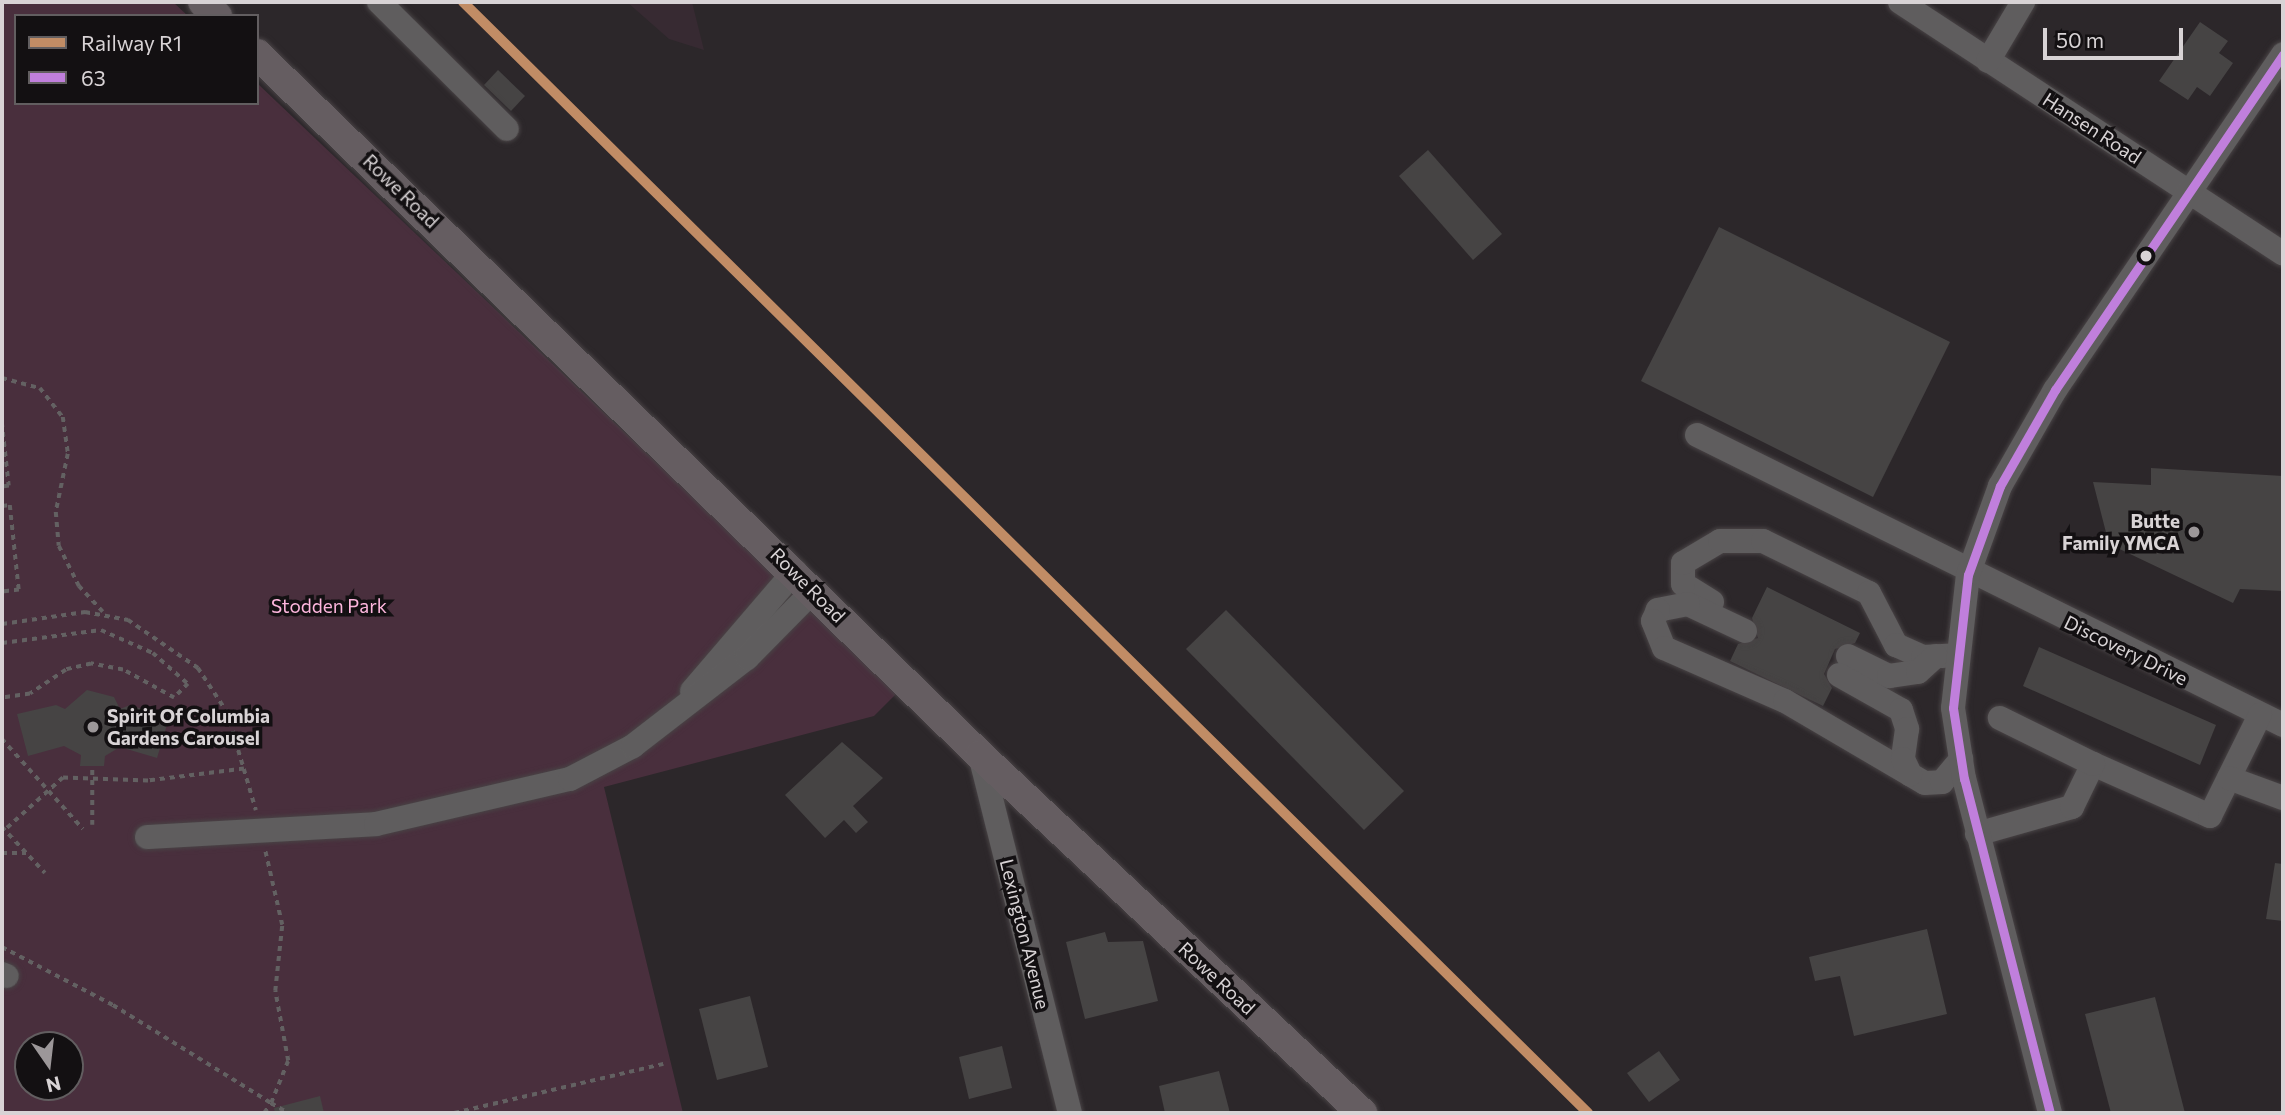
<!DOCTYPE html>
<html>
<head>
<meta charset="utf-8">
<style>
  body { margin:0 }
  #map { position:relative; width:2285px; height:1115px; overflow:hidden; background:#2c272a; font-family:Commissioner,sans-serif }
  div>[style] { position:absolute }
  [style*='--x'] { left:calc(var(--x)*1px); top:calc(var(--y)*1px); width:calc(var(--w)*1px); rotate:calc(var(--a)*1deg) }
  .built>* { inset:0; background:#372a32 }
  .green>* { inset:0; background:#492f3d }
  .building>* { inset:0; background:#464444 }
  .path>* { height:3.5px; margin-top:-1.75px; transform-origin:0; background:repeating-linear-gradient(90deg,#636162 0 5px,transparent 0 10px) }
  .roads { filter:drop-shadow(0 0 2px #484345) drop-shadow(0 0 2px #484345) }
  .minor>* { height:24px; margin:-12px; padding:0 12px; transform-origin:12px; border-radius:12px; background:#5f5d5e }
  .major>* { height:30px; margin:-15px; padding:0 15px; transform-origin:15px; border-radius:15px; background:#655d61 }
  .bus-1>* { height:9px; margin:-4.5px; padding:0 4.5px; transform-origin:4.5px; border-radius:4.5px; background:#c07fdc }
  .rail-1>* { height:10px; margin:-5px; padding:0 5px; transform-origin:5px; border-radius:5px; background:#c18c65 }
  .dots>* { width:19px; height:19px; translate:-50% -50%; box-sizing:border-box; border:4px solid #131012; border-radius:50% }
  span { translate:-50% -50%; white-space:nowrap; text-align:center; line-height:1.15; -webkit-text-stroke:7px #131012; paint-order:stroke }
  .street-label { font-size:19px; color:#d8d3d5 }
  .poi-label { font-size:19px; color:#d8d3d5; font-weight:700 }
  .right { translate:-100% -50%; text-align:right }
  .left { translate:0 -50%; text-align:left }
  .park-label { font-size:19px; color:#fdb6dd }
  .frame { position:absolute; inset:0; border:4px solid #d8d3d5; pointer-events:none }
  .legend { position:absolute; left:14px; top:14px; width:245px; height:91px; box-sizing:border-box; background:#131012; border:2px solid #625e60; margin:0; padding:9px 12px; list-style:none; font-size:21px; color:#d8d3d5 }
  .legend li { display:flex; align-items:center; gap:14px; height:35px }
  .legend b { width:35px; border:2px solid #625e60 }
  .north { position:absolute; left:14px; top:1031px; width:70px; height:70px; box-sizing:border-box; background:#131012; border:2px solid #625e60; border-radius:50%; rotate:166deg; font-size:19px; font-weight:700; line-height:28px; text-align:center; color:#d8d3d5 }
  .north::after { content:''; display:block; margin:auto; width:24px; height:32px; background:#9c9799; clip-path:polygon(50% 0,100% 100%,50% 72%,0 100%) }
  .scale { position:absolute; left:2043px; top:28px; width:140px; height:32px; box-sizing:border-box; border:4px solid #d8d3d5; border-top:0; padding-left:9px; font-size:21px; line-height:24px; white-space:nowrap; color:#d8d3d5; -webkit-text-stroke:5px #131012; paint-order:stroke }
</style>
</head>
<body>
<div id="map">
  <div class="built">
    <i style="clip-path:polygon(627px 2px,692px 2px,704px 50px,669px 39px)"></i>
  </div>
  <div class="green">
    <i style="clip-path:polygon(evenodd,2px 2px,173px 2px,188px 16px,16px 16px,16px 103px,257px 103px,257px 83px,898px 692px,874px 716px,604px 787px,683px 1113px,2px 1113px,2px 2px,28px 1045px,70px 1045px,70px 1087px,28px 1087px,28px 1045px)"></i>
  </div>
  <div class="building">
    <i style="clip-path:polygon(2200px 22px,2228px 41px,2219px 53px,2233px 63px,2210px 96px,2197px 87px,2188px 100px,2159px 81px)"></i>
    <i style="clip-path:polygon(498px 70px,525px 96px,511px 111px,484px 85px)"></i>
    <i style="clip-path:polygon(1428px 150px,1502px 234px,1473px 260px,1399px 176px)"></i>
    <i style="clip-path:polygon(1719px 227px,1950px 342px,1873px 497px,1641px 381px)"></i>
    <i style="clip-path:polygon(2151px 468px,2283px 476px,2283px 591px,2240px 589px,2233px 603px,2109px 544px,2093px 482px,2151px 485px)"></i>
    <i style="clip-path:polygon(1767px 587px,1860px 633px,1855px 643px,1835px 649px,1824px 674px,1832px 688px,1823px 706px,1730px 661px,1738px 644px,1758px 638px,1752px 618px)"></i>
    <i style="clip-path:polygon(1226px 610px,1404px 791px,1364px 830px,1186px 649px)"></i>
    <i style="clip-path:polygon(2039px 647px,2216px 725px,2200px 765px,2023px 686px)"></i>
    <i style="clip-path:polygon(87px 690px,114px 697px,120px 709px,130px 705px,169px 718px,157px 758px,120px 747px,105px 756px,104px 766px,80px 766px,81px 755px,64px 746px,28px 756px,17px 714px,56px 705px,65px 709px)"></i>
    <i style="clip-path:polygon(842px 742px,883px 778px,853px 806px,868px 822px,856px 833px,844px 820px,825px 838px,785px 795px)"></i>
    <i style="clip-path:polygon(2275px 863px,2283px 864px,2283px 921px,2266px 919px)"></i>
    <i style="clip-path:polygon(1927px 929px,1947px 1014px,1854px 1036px,1840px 976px,1815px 981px,1809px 957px)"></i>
    <i style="clip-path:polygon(1105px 932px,1108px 942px,1143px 941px,1158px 1001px,1085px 1019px,1066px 942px)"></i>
    <i style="clip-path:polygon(750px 996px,768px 1067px,717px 1080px,699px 1009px)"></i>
    <i style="clip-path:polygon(2155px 997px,2185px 1113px,2111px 1113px,2085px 1014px)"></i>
    <i style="clip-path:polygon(1002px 1046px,1012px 1088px,969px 1099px,959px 1057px)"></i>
    <i style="clip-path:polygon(1659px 1051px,1680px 1080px,1649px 1102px,1627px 1073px)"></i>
    <i style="clip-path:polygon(1219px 1071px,1230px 1113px,1165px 1113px,1159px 1086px)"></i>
    <i style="clip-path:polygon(320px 1096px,324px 1113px,275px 1113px,274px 1108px)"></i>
  </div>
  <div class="path">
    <i style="--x:2;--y:378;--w:39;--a:15"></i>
    <i style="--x:40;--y:388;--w:37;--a:52"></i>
    <i style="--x:63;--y:417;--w:37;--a:82"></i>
    <i style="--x:68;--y:454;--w:59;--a:101.7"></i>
    <i style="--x:56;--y:512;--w:34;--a:85"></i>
    <i style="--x:59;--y:546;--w:45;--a:63.4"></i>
    <i style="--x:79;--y:586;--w:35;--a:47"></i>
    <i style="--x:2;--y:422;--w:64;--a:83.8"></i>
    <i style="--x:9;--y:486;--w:7;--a:172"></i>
    <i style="--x:2;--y:506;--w:8;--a:-7"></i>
    <i style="--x:10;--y:505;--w:85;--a:84"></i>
    <i style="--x:19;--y:590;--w:17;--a:173"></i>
    <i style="--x:2;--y:624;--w:84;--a:-8.2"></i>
    <i style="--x:85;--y:612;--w:44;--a:10.5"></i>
    <i style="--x:128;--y:620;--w:85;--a:34.4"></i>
    <i style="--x:198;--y:668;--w:53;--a:56.6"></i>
    <i style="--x:227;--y:712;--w:59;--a:73.4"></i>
    <i style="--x:244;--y:769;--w:97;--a:172.9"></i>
    <i style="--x:148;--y:781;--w:85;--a:-178"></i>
    <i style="--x:63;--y:778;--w:78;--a:138.1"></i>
    <i style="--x:2;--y:643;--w:100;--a:-7.5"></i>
    <i style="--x:101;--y:630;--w:57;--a:23.9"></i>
    <i style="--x:153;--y:653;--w:47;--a:41.5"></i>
    <i style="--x:188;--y:684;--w:20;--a:135"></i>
    <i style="--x:174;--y:698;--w:58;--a:-151.2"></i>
    <i style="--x:123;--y:670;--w:33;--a:-169"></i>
    <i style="--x:91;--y:664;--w:26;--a:167"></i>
    <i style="--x:66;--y:670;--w:43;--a:146.3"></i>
    <i style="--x:30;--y:694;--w:28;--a:172"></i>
    <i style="--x:2;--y:739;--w:121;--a:48"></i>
    <i style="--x:244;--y:769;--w:43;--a:73.7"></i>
    <i style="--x:92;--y:825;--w:59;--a:-90"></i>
    <i style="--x:2;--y:827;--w:63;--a:46.9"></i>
    <i style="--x:2;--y:853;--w:24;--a:0"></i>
    <i style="--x:2;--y:947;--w:125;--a:27.6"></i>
    <i style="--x:113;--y:1005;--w:186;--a:31.8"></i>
    <i style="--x:271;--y:1103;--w:45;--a:-68"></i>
    <i style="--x:288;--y:1061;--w:71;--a:-100.5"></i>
    <i style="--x:275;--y:991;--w:66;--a:-83.9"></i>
    <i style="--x:282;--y:925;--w:76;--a:-102.9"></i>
    <i style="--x:264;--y:1113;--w:12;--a:-55"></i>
    <i style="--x:271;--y:1103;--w:20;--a:30"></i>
    <i style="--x:454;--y:1113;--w:215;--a:-13.2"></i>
  </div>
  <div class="roads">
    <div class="minor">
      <i style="--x:379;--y:2;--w:180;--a:44.8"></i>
      <i style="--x:1900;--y:2;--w:458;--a:33.3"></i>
      <i style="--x:1988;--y:61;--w:69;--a:-59.3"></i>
      <i style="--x:1697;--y:435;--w:654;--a:26.33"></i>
      <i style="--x:1712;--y:602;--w:34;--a:-148"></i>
      <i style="--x:1683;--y:584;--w:21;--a:-90"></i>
      <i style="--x:1683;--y:563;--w:43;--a:-30.7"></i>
      <i style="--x:1720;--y:541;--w:43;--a:0"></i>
      <i style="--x:1763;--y:541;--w:118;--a:26.1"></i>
      <i style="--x:1869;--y:593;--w:59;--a:62.6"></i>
      <i style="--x:1896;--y:645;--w:30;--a:24"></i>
      <i style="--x:1923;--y:657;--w:33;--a:-3"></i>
      <i style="--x:1745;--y:631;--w:63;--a:-154.7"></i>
      <i style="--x:1688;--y:604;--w:31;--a:169"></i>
      <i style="--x:1658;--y:610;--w:12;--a:114"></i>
      <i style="--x:1653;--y:621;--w:29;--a:68"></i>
      <i style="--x:1664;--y:648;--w:132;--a:23.7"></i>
      <i style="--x:1785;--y:701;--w:162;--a:30.4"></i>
      <i style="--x:1925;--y:783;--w:17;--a:-3"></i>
      <i style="--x:1942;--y:782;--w:30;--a:-50"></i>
      <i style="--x:1848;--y:656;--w:46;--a:26"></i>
      <i style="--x:1889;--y:676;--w:29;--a:-8"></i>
      <i style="--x:1918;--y:672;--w:24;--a:-42"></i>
      <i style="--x:1839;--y:675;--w:71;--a:29.4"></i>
      <i style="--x:1901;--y:710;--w:20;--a:72"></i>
      <i style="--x:1907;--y:729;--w:30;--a:98"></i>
      <i style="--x:1903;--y:759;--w:17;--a:65"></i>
      <i style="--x:692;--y:691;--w:158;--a:-49.4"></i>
      <i style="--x:980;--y:755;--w:369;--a:75.9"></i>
      <i style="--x:2093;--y:764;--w:128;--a:24"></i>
      <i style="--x:2210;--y:816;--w:113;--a:-63.7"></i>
      <i style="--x:2229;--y:778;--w:58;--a:20.3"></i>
      <i style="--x:1977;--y:834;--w:99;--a:-15.9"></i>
      <i style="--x:2072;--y:807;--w:48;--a:-64"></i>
      <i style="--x:2093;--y:764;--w:104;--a:-153.7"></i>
      <i style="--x:147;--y:837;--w:229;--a:-3.2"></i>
      <i style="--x:376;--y:824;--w:199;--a:-13.1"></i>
      <i style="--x:570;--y:779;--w:71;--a:-27.6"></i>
      <i style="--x:633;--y:746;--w:144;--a:-37.7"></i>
      <i style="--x:747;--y:658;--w:95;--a:-45.4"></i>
      <i style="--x:2;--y:974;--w:5;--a:22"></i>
      <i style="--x:2050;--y:1113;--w:345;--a:-104.4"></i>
      <i style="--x:1964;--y:779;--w:72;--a:-98.8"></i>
      <i style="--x:1953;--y:708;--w:134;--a:-83.6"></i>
      <i style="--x:1968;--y:575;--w:95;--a:-70.2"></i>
      <i style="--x:2000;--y:486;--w:111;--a:-60.2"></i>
      <i style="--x:2055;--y:390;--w:406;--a:-55.8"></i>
    </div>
    <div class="major">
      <i style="--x:203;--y:2;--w:20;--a:45"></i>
      <i style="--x:257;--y:54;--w:1007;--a:44.11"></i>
      <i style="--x:980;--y:755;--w:524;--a:43.14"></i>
    </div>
  </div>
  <div class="bus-1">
    <i style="--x:2050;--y:1113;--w:345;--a:-104.4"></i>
    <i style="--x:1964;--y:779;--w:72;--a:-98.8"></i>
    <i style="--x:1953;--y:708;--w:134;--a:-83.6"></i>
    <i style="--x:1968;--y:575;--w:95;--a:-70.2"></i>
    <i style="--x:2000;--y:486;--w:111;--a:-60.2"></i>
    <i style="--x:2055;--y:390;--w:406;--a:-55.8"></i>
  </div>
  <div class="rail-1">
    <i style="--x:463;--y:2;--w:1581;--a:44.64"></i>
  </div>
  <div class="dots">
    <i style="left:2146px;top:256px;background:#d8d3d5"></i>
    <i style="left:2194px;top:532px;background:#9c9799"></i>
    <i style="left:93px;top:727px;background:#9c9799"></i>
  </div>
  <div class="street-label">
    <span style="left:2092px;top:128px;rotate:33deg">Hansen Road</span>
    <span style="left:401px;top:191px;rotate:44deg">Rowe Road</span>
    <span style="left:808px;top:585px;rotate:45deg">Rowe Road</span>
    <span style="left:2126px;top:650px;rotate:26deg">Discovery Drive</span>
    <span style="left:1025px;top:934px;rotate:76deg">Lexington Avenue</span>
    <span style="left:1217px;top:978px;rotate:43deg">Rowe Road</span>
  </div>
  <div class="poi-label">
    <span class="right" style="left:2180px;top:532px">Butte<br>Family YMCA</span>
    <span class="left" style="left:107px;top:727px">Spirit Of Columbia<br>Gardens Carousel</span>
  </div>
  <div class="park-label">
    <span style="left:329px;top:606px">Stodden Park</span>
  </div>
  <div class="frame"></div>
  <ul class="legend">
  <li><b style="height:9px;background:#c18c65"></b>Railway R1</li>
  <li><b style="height:9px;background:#c07fdc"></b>63</li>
  </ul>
  <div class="north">N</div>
  <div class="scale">50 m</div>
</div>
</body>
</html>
